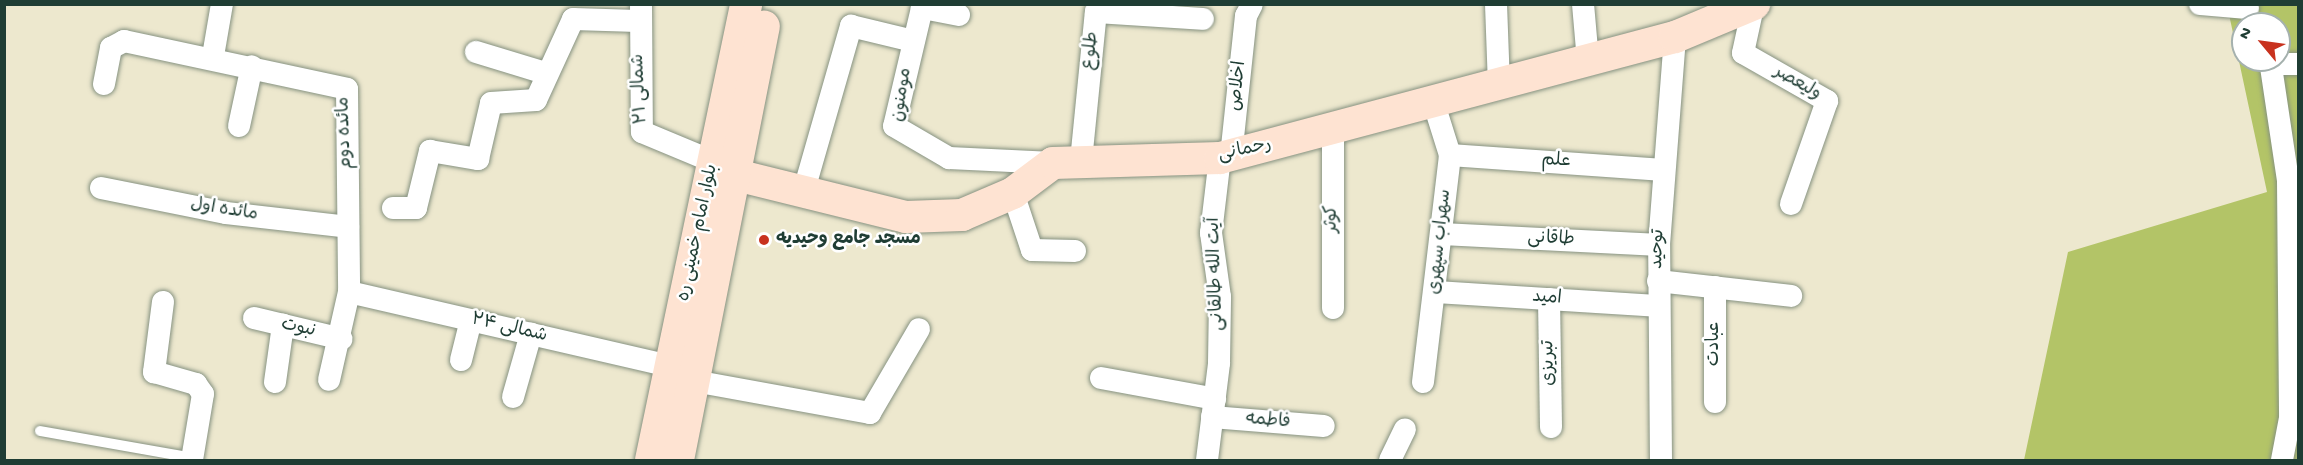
<!DOCTYPE html>
<html>
<head>
<meta charset="utf-8">
<style>
  body { margin:0 }
  #map { position:relative; width:2303px; height:465px; overflow:hidden; background:#ede8ce; font-family:"Gochi Hand","Playpen Sans Arabic",sans-serif }
  div>[style] { position:absolute }
  [style*='--x'] { left:calc(var(--x)*1px); top:calc(var(--y)*1px); width:calc(var(--w)*1px); rotate:calc(var(--a)*1deg) }
  .green>* { inset:0; background:#b3c467 }
  .roads { filter:drop-shadow(0 0 2px #869281) drop-shadow(0 0 2px #869281) }
  .lane>* { height:10px; margin:-5px; padding:0 5px; transform-origin:5px; border-radius:5px; background:#fff }
  .street>* { height:22px; margin:-11px; padding:0 11px; transform-origin:11px; border-radius:11px; background:#fff }
  .secondary>* { height:32px; margin:-16px; padding:0 16px; transform-origin:16px; border-radius:16px; background:#fee3d2 }
  .dots>* { width:16px; height:16px; translate:-50% -50%; box-sizing:border-box; border:3px solid #fff; border-radius:50% }
  span { translate:-50% -50%; white-space:nowrap; text-align:center; line-height:1.15; -webkit-text-stroke:5px #fff; paint-order:stroke }
  .street-label { font-size:18px; color:#1f3d34 }
  .poi-label { font-size:18px; color:#1f3d34; font-weight:700 }
  .left { translate:0 -50%; text-align:left }
  .frame { position:absolute; inset:0; border:6px solid #1f3d34; pointer-events:none }
  .north { position:absolute; left:2231px; top:12px; width:60px; height:60px; box-sizing:border-box; background:#fff; border:2px solid #a5b1ae; border-radius:50%; rotate:299deg; font-size:16px; font-weight:700; line-height:24px; text-align:center; color:#1f3d34 }
  .north::after { content:''; display:block; margin:auto; width:21px; height:27px; background:#c8321e; clip-path:polygon(50% 0,100% 100%,50% 72%,0 100%) }
</style>
</head>
<body>
<div id="map">
  <div class="green">
    <i style="clip-path:polygon(evenodd,2227px 5px,2298px 5px,2298px 460px,2024px 460px,2068px 252px,2267px 192px,2227px 5px,2243px 24px,2279px 24px,2279px 60px,2243px 60px,2243px 24px)"></i>
  </div>
  <div class="roads">
    <div class="lane">
      <i style="--x:40;--y:431;--w:155;--a:10"></i>
    </div>
    <div class="street">
      <i style="--x:641;--y:4;--w:128;--a:89.6"></i>
      <i style="--x:642;--y:132;--w:78;--a:22.6"></i>
      <i style="--x:1496;--y:4;--w:82;--a:87.9"></i>
      <i style="--x:1583;--y:4;--w:57;--a:85"></i>
      <i style="--x:2200;--y:4;--w:48;--a:4.8"></i>
      <i style="--x:1753;--y:7;--w:47;--a:102.3"></i>
      <i style="--x:1743;--y:53;--w:97;--a:29.7"></i>
      <i style="--x:1827;--y:101;--w:109;--a:109.3"></i>
      <i style="--x:959;--y:15;--w:38;--a:-169"></i>
      <i style="--x:922;--y:8;--w:121;--a:103.3"></i>
      <i style="--x:894;--y:126;--w:64;--a:30.2"></i>
      <i style="--x:949;--y:158;--w:104;--a:2.8"></i>
      <i style="--x:476;--y:52;--w:72;--a:16.9"></i>
      <i style="--x:213;--y:56;--w:53;--a:-80.2"></i>
      <i style="--x:2270;--y:60;--w:122;--a:81.5"></i>
      <i style="--x:2288;--y:181;--w:237;--a:89.5"></i>
      <i style="--x:2290;--y:418;--w:43;--a:100.8"></i>
      <i style="--x:2272;--y:64;--w:26;--a:0"></i>
      <i style="--x:104;--y:84;--w:37;--a:-79"></i>
      <i style="--x:111;--y:48;--w:15;--a:-28"></i>
      <i style="--x:124;--y:41;--w:228;--a:12.1"></i>
      <i style="--x:347;--y:89;--w:203;--a:89.4"></i>
      <i style="--x:349;--y:292;--w:90;--a:102.8"></i>
      <i style="--x:239;--y:126;--w:61;--a:-77.8"></i>
      <i style="--x:1450;--y:155;--w:214;--a:4"></i>
      <i style="--x:1231;--y:156;--w:141;--a:-83.9"></i>
      <i style="--x:1246;--y:16;--w:13;--a:-63"></i>
      <i style="--x:1081;--y:161;--w:150;--a:-84.3"></i>
      <i style="--x:1096;--y:12;--w:107;--a:3.7"></i>
      <i style="--x:101;--y:188;--w:127;--a:11.3"></i>
      <i style="--x:226;--y:213;--w:123;--a:6.5"></i>
      <i style="--x:804;--y:190;--w:171;--a:-74"></i>
      <i style="--x:851;--y:26;--w:64;--a:13.6"></i>
      <i style="--x:1013;--y:193;--w:60;--a:71.6"></i>
      <i style="--x:1032;--y:250;--w:43;--a:1.3"></i>
      <i style="--x:393;--y:208;--w:23;--a:0"></i>
      <i style="--x:416;--y:208;--w:59;--a:-76.2"></i>
      <i style="--x:430;--y:151;--w:49;--a:9.5"></i>
      <i style="--x:478;--y:159;--w:57;--a:-76.9"></i>
      <i style="--x:491;--y:103;--w:45;--a:-3.8"></i>
      <i style="--x:536;--y:100;--w:89;--a:-65.4"></i>
      <i style="--x:573;--y:19;--w:65;--a:1.8"></i>
      <i style="--x:1443;--y:234;--w:216;--a:2.9"></i>
      <i style="--x:1658;--y:281;--w:134;--a:6.4"></i>
      <i style="--x:1715;--y:287;--w:115;--a:90"></i>
      <i style="--x:349;--y:292;--w:328;--a:13"></i>
      <i style="--x:1436;--y:292;--w:221;--a:3.6"></i>
      <i style="--x:1549;--y:299;--w:128;--a:89.1"></i>
      <i style="--x:163;--y:302;--w:71;--a:97.3"></i>
      <i style="--x:154;--y:372;--w:44;--a:15.9"></i>
      <i style="--x:196;--y:384;--w:12;--a:55"></i>
      <i style="--x:203;--y:394;--w:67;--a:99.5"></i>
      <i style="--x:1333;--y:308;--w:178;--a:-90"></i>
      <i style="--x:254;--y:318;--w:90;--a:13.4"></i>
      <i style="--x:461;--y:360;--w:41;--a:-76"></i>
      <i style="--x:1101;--y:378;--w:116;--a:10.4"></i>
      <i style="--x:694;--y:381;--w:179;--a:10.3"></i>
      <i style="--x:870;--y:413;--w:97;--a:-59.7"></i>
      <i style="--x:275;--y:382;--w:58;--a:-82"></i>
      <i style="--x:1423;--y:382;--w:229;--a:-83.2"></i>
      <i style="--x:1450;--y:155;--w:53;--a:-107.4"></i>
      <i style="--x:513;--y:397;--w:66;--a:-74.1"></i>
      <i style="--x:1212;--y:417;--w:112;--a:4.6"></i>
      <i style="--x:1207;--y:460;--w:98;--a:-82.9"></i>
      <i style="--x:1219;--y:363;--w:66;--a:-89.1"></i>
      <i style="--x:1220;--y:297;--w:65;--a:-98"></i>
      <i style="--x:1211;--y:233;--w:76;--a:-83.2"></i>
      <i style="--x:1390;--y:460;--w:34;--a:-64"></i>
      <i style="--x:1661;--y:460;--w:215;--a:-90.5"></i>
      <i style="--x:1659;--y:245;--w:209;--a:-85.6"></i>
    </div>
    <div class="secondary">
      <i style="--x:714;--y:162;--w:26;--a:31"></i>
      <i style="--x:736;--y:175;--w:175;--a:13.9"></i>
      <i style="--x:906;--y:217;--w:56;--a:-2"></i>
      <i style="--x:962;--y:215;--w:56;--a:-23.3"></i>
      <i style="--x:1013;--y:193;--w:50;--a:-36.9"></i>
      <i style="--x:1053;--y:163;--w:167;--a:-1.7"></i>
      <i style="--x:1220;--y:158;--w:471;--a:-14.9"></i>
      <i style="--x:1675;--y:37;--w:86;--a:-22.7"></i>
      <i style="--x:651;--y:460;--w:466;--a:-78.2"></i>
      <i style="--x:678;--y:460;--w:442;--a:-78.8"></i>
    </div>
  </div>
  <div class="dots">
    <i style="left:764px;top:240px;background:#c8321e"></i>
  </div>
  <div class="street-label">
    <span style="left:1092px;top:51px;rotate:-84deg">طلوع</span>
    <span style="left:1797px;top:84px;rotate:30deg">ولیعصر</span>
    <span style="left:1239px;top:86px;rotate:-84deg">اخلاص</span>
    <span style="left:641px;top:89px;rotate:-93deg">۲۱ شمالی</span>
    <span style="left:903px;top:95px;rotate:-81deg">مومنون</span>
    <span style="left:346px;top:133px;rotate:-92deg">مائده دوم</span>
    <span style="left:1245px;top:151px;rotate:-12deg">رحمانی</span>
    <span style="left:1556px;top:162px;rotate:4deg">علم</span>
    <span style="left:224px;top:211px;rotate:9deg">مائده اول</span>
    <span style="left:1333px;top:219px;rotate:-90deg">کوثر</span>
    <span style="left:699px;top:233px;rotate:-78deg">بلوار امام خمینی ره</span>
    <span style="left:1551px;top:240px;rotate:3deg">طاقانی</span>
    <span style="left:1441px;top:242px;rotate:-84deg">سهراب سپهری</span>
    <span style="left:1659px;top:249px;rotate:-88deg">توحید</span>
    <span style="left:1217px;top:274px;rotate:-92deg">آیت الله طالقانی</span>
    <span style="left:1547px;top:299px;rotate:4deg">امید</span>
    <span style="left:298px;top:329px;rotate:13deg">نبوت</span>
    <span style="left:509px;top:329px;rotate:13deg">۲۴ شمالی</span>
    <span style="left:1715px;top:344px;rotate:-90deg">عبادت</span>
    <span style="left:1550px;top:363px;rotate:-91deg">تبریزی</span>
    <span style="left:1268px;top:422px;rotate:5deg">فاطمه</span>
  </div>
  <div class="poi-label">
    <span class="left" style="left:776px;top:240px">مسجد جامع وحیدیه</span>
  </div>
  <div class="frame"></div>
  <div class="north">N</div>
</div>
</body>
</html>
